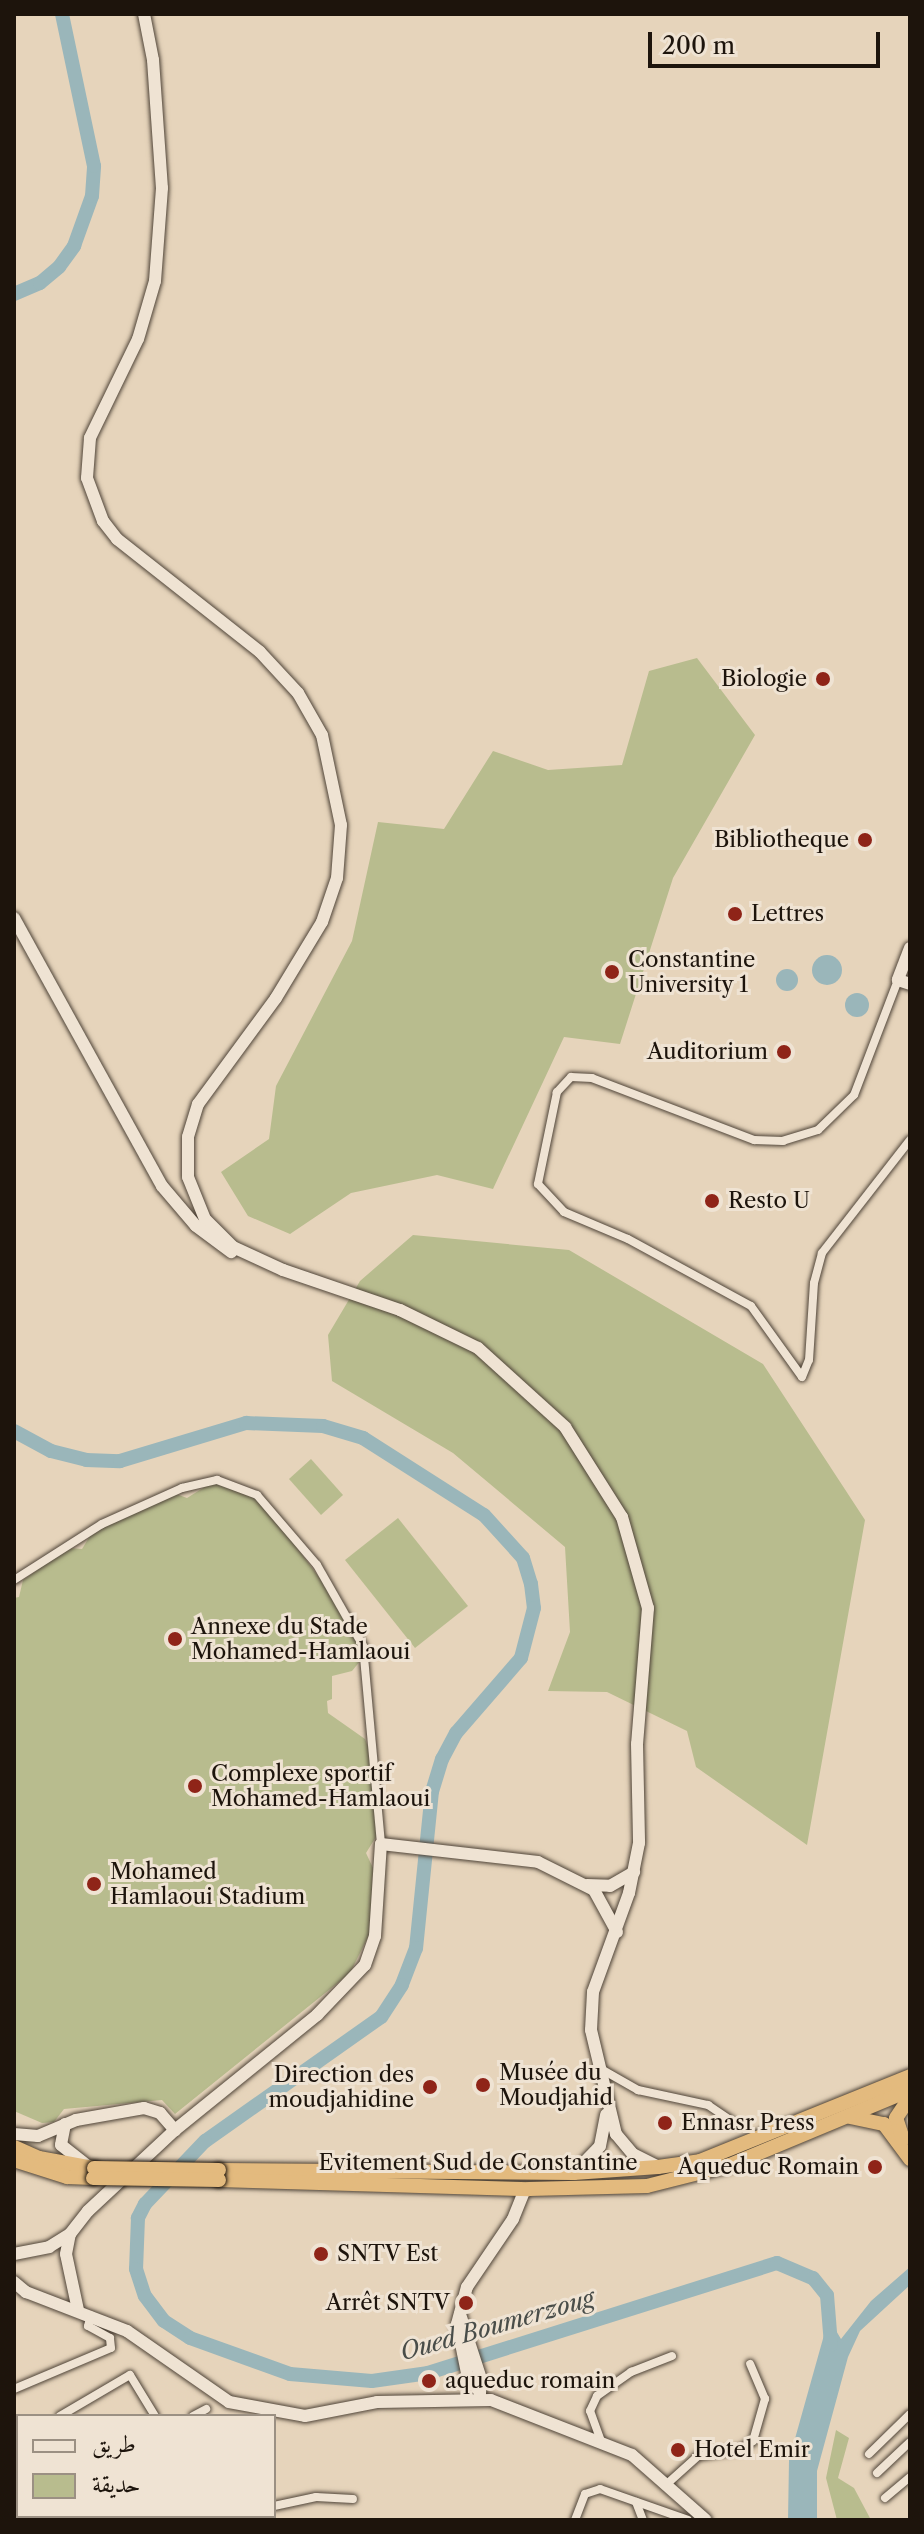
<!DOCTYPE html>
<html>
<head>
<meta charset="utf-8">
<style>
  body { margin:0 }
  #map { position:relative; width:924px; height:2534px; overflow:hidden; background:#e6d4bb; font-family:"Libre Caslon Text",Amiri,serif }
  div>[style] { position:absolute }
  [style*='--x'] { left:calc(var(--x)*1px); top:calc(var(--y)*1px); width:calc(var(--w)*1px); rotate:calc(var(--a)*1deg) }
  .green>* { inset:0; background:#b8bc8e }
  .water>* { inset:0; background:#9ab6ba }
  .round { border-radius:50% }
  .river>* { height:14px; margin:-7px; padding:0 7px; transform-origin:7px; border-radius:7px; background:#9ab6ba }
  .roads { filter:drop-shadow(0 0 2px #4f4438) drop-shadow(0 0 2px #4f4438) }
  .street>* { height:8px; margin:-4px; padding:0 4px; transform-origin:4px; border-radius:4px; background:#efe3d3 }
  .secondary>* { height:12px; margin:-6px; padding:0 6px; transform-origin:6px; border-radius:6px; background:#efe3d3 }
  .highway>* { height:14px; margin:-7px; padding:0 7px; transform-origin:7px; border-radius:7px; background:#e3ba7e }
  .bridges { filter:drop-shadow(0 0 2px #1d140c) drop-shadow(0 0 2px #1d140c) }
  .highway-bridge>* { height:14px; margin:-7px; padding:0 7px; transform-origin:7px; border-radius:7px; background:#e3ba7e }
  .dots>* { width:22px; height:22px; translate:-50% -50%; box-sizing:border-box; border:4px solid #efe3d3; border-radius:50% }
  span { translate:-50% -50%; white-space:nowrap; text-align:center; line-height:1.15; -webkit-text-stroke:6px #efe3d3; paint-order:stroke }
  .poi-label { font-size:22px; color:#1d140c }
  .right { translate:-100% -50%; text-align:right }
  .left { translate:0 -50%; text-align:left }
  .street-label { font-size:22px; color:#1d140c }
  .water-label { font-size:24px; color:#494d49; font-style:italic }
  .frame { position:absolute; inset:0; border:16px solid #1d140c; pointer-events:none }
  .legend { position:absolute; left:16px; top:2414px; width:260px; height:104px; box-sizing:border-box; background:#efe3d3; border:2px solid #9b9083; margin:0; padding:10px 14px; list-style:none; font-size:24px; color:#1d140c }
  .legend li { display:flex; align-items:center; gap:16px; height:40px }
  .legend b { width:40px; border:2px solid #9b9083 }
  .scale { position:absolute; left:648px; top:32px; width:232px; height:36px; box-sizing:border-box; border:4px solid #1d140c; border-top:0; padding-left:10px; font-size:24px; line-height:28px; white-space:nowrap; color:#1d140c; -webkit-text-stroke:6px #efe3d3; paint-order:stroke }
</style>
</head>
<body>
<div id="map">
  <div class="green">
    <i style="clip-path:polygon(697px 658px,755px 735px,673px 878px,620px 1044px,564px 1037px,493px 1189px,437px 1175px,351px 1193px,290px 1234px,248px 1216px,221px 1172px,269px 1139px,276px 1086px,352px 941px,378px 822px,444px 829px,493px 751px,548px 770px,622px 765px,649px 671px)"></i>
    <i style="clip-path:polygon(413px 1235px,569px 1250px,763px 1364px,865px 1520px,807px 1845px,696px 1767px,687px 1731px,607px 1692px,548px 1691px,570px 1632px,565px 1547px,453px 1453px,332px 1381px,328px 1335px,360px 1281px)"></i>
    <i style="clip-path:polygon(311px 1459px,343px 1495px,321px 1515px,289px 1479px)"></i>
    <i style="clip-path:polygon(211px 1483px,241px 1486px,263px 1502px,344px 1611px,361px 1646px,361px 1660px,352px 1671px,332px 1676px,332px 1699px,327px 1701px,328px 1713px,365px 1739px,374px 1763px,379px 1832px,366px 1853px,373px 1868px,370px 1933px,350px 1973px,175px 2114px,162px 2100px,64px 2109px,54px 2122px,42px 2123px,14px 2111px,14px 1598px,19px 1597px,23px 1580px,69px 1548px,82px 1549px,93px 1531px,176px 1494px,187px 1498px)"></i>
    <i style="clip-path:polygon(398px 1518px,468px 1606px,415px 1648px,345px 1560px)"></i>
    <i style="clip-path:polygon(836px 2430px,849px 2438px,838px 2478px,854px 2488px,871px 2520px,837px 2520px,826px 2478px)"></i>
  </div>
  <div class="water">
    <i class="round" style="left:812px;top:955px;width:30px;height:30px"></i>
    <i class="round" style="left:776px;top:969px;width:22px;height:22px"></i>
    <i class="round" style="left:845px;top:993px;width:24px;height:24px"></i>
    <i style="clip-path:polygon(910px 2267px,910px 2285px,860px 2331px,848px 2357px,817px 2471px,817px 2520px,788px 2520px,789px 2460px,826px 2328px,835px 2329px,841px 2339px,871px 2301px)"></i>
  </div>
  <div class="river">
    <i style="--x:14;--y:294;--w:28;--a:-23"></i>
    <i style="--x:40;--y:283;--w:25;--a:-40"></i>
    <i style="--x:59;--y:267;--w:26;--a:-54"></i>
    <i style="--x:74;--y:246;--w:53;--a:-70.2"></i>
    <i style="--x:92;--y:196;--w:30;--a:-86"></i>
    <i style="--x:94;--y:166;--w:155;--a:-101.9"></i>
    <i style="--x:14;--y:1431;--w:42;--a:28.4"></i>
    <i style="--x:51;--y:1451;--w:36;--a:14"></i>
    <i style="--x:86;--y:1460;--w:34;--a:2"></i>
    <i style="--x:120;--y:1461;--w:132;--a:-16.8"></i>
    <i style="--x:246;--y:1423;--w:77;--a:2.2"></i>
    <i style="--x:323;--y:1426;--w:42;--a:16.7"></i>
    <i style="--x:363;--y:1438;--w:143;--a:32.5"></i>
    <i style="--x:484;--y:1515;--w:58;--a:47.8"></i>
    <i style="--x:523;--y:1558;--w:27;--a:73"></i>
    <i style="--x:531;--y:1584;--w:24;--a:83"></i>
    <i style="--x:534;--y:1608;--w:52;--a:104.6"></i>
    <i style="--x:521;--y:1658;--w:99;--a:130.9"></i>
    <i style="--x:456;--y:1733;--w:30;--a:118"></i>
    <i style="--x:442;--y:1759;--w:34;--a:107"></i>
    <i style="--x:432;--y:1791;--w:158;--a:95.8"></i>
    <i style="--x:416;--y:1948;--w:40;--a:111"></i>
    <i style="--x:402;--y:1985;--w:38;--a:123"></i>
    <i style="--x:381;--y:2017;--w:215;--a:144.8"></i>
    <i style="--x:205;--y:2141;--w:87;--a:133.6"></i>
    <i style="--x:145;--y:2204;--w:16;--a:117"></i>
    <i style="--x:138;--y:2218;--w:51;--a:92.2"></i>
    <i style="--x:136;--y:2269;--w:28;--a:72"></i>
    <i style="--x:145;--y:2296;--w:31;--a:53"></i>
    <i style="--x:164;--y:2321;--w:31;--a:33"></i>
    <i style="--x:190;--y:2338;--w:106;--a:19.8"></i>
    <i style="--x:290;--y:2374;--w:82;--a:4.9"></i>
    <i style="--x:372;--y:2381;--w:57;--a:-8.1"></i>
    <i style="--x:428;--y:2373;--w:366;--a:-17.5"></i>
    <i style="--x:777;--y:2263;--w:39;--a:23"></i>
    <i style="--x:813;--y:2278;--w:22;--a:51"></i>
    <i style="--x:827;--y:2295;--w:50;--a:85.4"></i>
  </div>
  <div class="roads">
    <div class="street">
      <i style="--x:898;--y:980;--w:123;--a:110.9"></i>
      <i style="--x:854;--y:1095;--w:50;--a:135.8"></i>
      <i style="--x:818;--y:1130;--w:37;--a:163"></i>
      <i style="--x:783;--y:1141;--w:29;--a:-178"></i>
      <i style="--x:754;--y:1140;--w:173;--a:-159.1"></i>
      <i style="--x:592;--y:1078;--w:21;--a:-177"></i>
      <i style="--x:571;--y:1077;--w:21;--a:133"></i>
      <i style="--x:557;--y:1092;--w:94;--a:101.7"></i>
      <i style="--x:538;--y:1184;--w:38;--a:47"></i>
      <i style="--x:564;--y:1212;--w:69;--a:22.9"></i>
      <i style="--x:628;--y:1239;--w:140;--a:28.6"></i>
      <i style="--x:751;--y:1306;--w:87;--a:54.3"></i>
      <i style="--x:802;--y:1377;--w:18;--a:-68"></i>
      <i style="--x:809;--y:1360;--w:77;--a:-86.3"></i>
      <i style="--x:814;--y:1283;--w:31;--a:-75"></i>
      <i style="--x:822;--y:1253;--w:143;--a:-52.1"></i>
      <i style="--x:14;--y:1580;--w:104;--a:-32.5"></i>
      <i style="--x:102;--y:1524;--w:88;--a:-24.2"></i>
      <i style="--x:182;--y:1488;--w:36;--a:-13"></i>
      <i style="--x:217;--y:1480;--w:43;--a:20.6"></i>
      <i style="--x:257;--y:1495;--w:92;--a:49.4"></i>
      <i style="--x:317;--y:1565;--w:93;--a:60.4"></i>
      <i style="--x:363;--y:1646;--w:199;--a:84.8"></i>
      <i style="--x:601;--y:2069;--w:43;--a:29.6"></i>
      <i style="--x:638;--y:2090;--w:72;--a:12.1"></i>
      <i style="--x:708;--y:2105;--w:29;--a:34"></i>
      <i style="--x:14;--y:2389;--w:105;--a:-22.9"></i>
      <i style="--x:111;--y:2348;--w:10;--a:-96"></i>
      <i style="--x:110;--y:2338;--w:25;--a:-151"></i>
      <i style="--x:88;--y:2326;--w:11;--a:-75"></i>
      <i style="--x:60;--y:2416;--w:81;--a:-30.4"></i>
      <i style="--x:130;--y:2375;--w:48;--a:58.6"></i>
      <i style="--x:193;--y:2416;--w:15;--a:-28"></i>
      <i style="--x:14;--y:2432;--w:6;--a:45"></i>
      <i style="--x:601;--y:2441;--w:32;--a:-110"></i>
      <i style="--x:590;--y:2411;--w:17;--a:-65"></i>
      <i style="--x:597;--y:2396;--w:42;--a:-35.2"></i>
      <i style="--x:631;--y:2372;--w:44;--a:-21.3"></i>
      <i style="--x:869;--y:2454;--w:57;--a:-44.3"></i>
      <i style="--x:877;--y:2473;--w:45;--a:-43.2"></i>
      <i style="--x:668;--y:2483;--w:40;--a:-42"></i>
      <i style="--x:698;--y:2456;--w:44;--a:-9.2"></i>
      <i style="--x:741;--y:2449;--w:14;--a:-34"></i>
      <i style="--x:753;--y:2441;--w:44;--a:-74.1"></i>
      <i style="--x:765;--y:2399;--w:38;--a:-113"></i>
      <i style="--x:14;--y:2484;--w:6;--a:51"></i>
      <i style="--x:885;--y:2498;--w:33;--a:-40"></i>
      <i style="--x:636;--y:2502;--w:19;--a:69"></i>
      <i style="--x:274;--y:2506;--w:43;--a:-12.1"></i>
      <i style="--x:316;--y:2497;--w:37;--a:3"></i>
      <i style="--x:70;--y:2516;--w:5;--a:53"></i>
      <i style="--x:18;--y:2520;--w:8;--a:-30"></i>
      <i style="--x:209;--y:2520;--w:4;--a:-90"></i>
      <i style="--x:243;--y:2520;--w:7;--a:-34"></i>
      <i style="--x:575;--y:2520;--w:28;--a:-69"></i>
      <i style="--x:585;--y:2494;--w:16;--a:-18"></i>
      <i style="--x:600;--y:2489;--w:93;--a:19.4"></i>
    </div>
    <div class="secondary">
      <i style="--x:144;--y:14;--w:47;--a:78.9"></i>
      <i style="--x:153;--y:60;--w:128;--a:86"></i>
      <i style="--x:162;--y:188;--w:93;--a:94.3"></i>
      <i style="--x:155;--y:281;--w:60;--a:106.3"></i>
      <i style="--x:138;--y:339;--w:110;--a:115.9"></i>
      <i style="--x:90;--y:438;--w:40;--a:94.3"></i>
      <i style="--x:87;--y:478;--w:46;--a:69.6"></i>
      <i style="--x:103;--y:521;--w:23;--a:52"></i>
      <i style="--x:117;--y:539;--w:182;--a:38.3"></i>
      <i style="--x:260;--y:652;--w:56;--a:47.2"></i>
      <i style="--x:298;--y:693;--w:48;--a:60.3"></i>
      <i style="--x:322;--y:735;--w:92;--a:78.1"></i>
      <i style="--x:341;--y:825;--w:53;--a:94.3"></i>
      <i style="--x:337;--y:878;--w:46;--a:108.8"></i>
      <i style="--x:322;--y:922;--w:89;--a:121.2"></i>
      <i style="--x:276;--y:998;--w:132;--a:126.3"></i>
      <i style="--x:198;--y:1104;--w:34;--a:107"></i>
      <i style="--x:188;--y:1137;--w:40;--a:90"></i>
      <i style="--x:188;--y:1177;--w:45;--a:68"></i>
      <i style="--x:205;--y:1219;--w:40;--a:45"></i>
      <i style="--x:233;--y:1247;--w:55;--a:24.7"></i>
      <i style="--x:283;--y:1270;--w:124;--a:18.9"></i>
      <i style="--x:400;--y:1310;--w:87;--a:26"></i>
      <i style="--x:478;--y:1348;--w:118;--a:42.2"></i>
      <i style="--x:565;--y:1427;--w:107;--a:57.7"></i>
      <i style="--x:622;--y:1517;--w:95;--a:74.1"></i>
      <i style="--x:648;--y:1608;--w:136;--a:94.6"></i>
      <i style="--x:637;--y:1744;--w:99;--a:88.8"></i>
      <i style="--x:639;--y:1843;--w:51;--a:101.3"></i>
      <i style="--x:629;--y:1893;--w:105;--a:110"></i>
      <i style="--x:593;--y:1992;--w:38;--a:93"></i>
      <i style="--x:591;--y:2030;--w:107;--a:76.5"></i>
      <i style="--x:616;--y:2134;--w:26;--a:50"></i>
      <i style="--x:633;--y:2154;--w:28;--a:27"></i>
      <i style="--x:14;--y:918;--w:306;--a:61.1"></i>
      <i style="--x:162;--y:1186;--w:52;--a:49.6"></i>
      <i style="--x:196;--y:1226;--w:44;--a:36.6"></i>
      <i style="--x:910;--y:948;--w:34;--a:111"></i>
      <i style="--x:898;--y:980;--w:13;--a:18"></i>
      <i style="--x:587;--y:1885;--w:23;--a:2"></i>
      <i style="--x:610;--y:1886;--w:28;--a:-30"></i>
      <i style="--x:65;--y:2124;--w:21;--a:101"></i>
      <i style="--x:61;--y:2145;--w:34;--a:38"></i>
      <i style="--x:14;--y:2134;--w:24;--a:5"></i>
      <i style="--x:38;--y:2136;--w:41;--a:-22.8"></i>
      <i style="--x:76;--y:2120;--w:69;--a:-10"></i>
      <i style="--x:144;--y:2108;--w:17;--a:17"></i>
      <i style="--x:160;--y:2113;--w:23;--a:49"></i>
      <i style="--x:574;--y:2173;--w:37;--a:-46"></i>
      <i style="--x:600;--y:2146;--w:32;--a:-79"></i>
      <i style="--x:14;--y:2254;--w:36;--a:-11"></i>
      <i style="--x:49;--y:2247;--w:25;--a:-32"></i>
      <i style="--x:14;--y:2282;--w:16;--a:40"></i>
      <i style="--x:26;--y:2292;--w:108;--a:21.1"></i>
      <i style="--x:127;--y:2331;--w:124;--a:34.8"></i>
      <i style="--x:229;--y:2402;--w:77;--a:10.4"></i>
      <i style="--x:305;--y:2416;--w:73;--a:-11"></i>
      <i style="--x:377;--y:2402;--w:114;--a:-1"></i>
      <i style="--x:491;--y:2400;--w:151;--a:21.3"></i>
      <i style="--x:632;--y:2455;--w:98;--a:41.3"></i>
      <i style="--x:78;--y:2310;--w:57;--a:-102.1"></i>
      <i style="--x:66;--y:2254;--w:20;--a:-79"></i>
      <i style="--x:70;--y:2234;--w:29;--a:-52"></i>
      <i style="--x:88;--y:2211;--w:119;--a:-43"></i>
      <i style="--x:175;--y:2130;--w:183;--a:-39"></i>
      <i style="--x:317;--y:2015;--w:69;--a:-46.2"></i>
      <i style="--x:365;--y:1965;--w:31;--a:-71"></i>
      <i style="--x:375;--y:1936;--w:92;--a:-86.3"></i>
      <i style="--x:381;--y:1844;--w:158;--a:6.5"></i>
      <i style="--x:538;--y:1862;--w:63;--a:26.6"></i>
      <i style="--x:594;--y:1890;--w:48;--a:61.3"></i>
      <i style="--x:460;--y:2314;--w:68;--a:72.1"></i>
      <i style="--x:481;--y:2379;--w:16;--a:94"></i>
      <i style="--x:479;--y:2391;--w:17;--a:-130"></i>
      <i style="--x:468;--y:2378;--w:55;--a:-101.5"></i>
      <i style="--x:457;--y:2324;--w:38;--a:-75"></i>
      <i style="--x:467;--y:2287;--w:82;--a:-55.9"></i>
      <i style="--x:513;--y:2219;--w:32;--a:-68"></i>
    </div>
    <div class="highway">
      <i style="--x:850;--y:2117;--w:35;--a:12"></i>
      <i style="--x:884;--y:2124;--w:44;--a:53.4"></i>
      <i style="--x:903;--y:2139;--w:22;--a:-108"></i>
      <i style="--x:896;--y:2118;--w:25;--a:-56"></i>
      <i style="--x:14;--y:2147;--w:27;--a:24"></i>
      <i style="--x:39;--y:2158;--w:56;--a:10.3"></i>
      <i style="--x:14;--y:2160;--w:56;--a:17.8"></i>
      <i style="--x:67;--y:2177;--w:26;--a:2"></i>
      <i style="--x:219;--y:2170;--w:355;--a:0.5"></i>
      <i style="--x:574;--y:2173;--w:84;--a:-4.1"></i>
      <i style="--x:658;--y:2167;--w:42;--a:-8.1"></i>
      <i style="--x:700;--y:2161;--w:227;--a:-22"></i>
      <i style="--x:219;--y:2180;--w:310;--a:1.7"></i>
      <i style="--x:529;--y:2189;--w:118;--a:-1.5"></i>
      <i style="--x:647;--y:2186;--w:86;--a:-14.2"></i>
      <i style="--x:730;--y:2165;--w:195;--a:-22.6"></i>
    </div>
  </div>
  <div class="bridges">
    <div class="highway-bridge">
      <i style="--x:94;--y:2168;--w:125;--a:0.9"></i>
      <i style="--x:93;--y:2178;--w:126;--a:0.9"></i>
    </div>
  </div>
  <div class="dots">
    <i style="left:823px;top:679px;background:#8f2418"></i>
    <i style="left:865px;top:840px;background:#8f2418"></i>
    <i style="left:735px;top:914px;background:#8f2418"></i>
    <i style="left:612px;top:972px;background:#8f2418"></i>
    <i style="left:784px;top:1052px;background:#8f2418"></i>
    <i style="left:712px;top:1201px;background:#8f2418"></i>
    <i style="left:175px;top:1639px;background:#8f2418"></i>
    <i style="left:195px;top:1786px;background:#8f2418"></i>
    <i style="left:94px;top:1884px;background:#8f2418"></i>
    <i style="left:483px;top:2085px;background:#8f2418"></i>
    <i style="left:430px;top:2087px;background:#8f2418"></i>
    <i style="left:665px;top:2123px;background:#8f2418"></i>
    <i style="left:875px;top:2167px;background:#8f2418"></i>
    <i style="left:321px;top:2254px;background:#8f2418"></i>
    <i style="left:466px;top:2303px;background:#8f2418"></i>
    <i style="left:429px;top:2381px;background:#8f2418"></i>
    <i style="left:678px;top:2450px;background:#8f2418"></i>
  </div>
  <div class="poi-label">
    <span class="right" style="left:807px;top:679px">Biologie</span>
    <span class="right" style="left:849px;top:840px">Bibliotheque</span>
    <span class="left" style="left:751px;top:914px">Lettres</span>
    <span class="left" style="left:628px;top:972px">Constantine<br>University 1</span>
    <span class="right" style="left:768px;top:1052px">Auditorium</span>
    <span class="left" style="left:728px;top:1201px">Resto U</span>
    <span class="left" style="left:191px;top:1639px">Annexe du Stade<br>Mohamed-Hamlaoui</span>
    <span class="left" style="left:211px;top:1786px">Complexe sportif<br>Mohamed-Hamlaoui</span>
    <span class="left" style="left:110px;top:1884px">Mohamed<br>Hamlaoui Stadium</span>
    <span class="left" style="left:499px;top:2085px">Musée du<br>Moudjahid</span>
    <span class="right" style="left:414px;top:2087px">Direction des<br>moudjahidine</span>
    <span class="left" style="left:681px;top:2123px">Ennasr Press</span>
    <span class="right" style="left:859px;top:2167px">Aqueduc Romain</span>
    <span class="left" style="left:337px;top:2254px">SNTV Est</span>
    <span class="right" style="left:450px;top:2303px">Arrêt SNTV</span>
    <span class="left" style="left:445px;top:2381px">aqueduc romain</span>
    <span class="left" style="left:694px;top:2450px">Hotel Emir</span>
  </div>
  <div class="street-label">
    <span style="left:478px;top:2163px">Evitement Sud de Constantine</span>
  </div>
  <div class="water-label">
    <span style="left:497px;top:2325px;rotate:-16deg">Oued Boumerzoug</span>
  </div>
  <div class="frame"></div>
  <ul class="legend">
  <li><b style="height:10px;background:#efe3d3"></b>طريق</li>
  <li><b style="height:22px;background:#b8bc8e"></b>حديقة</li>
  </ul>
  <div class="scale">200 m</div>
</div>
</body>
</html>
